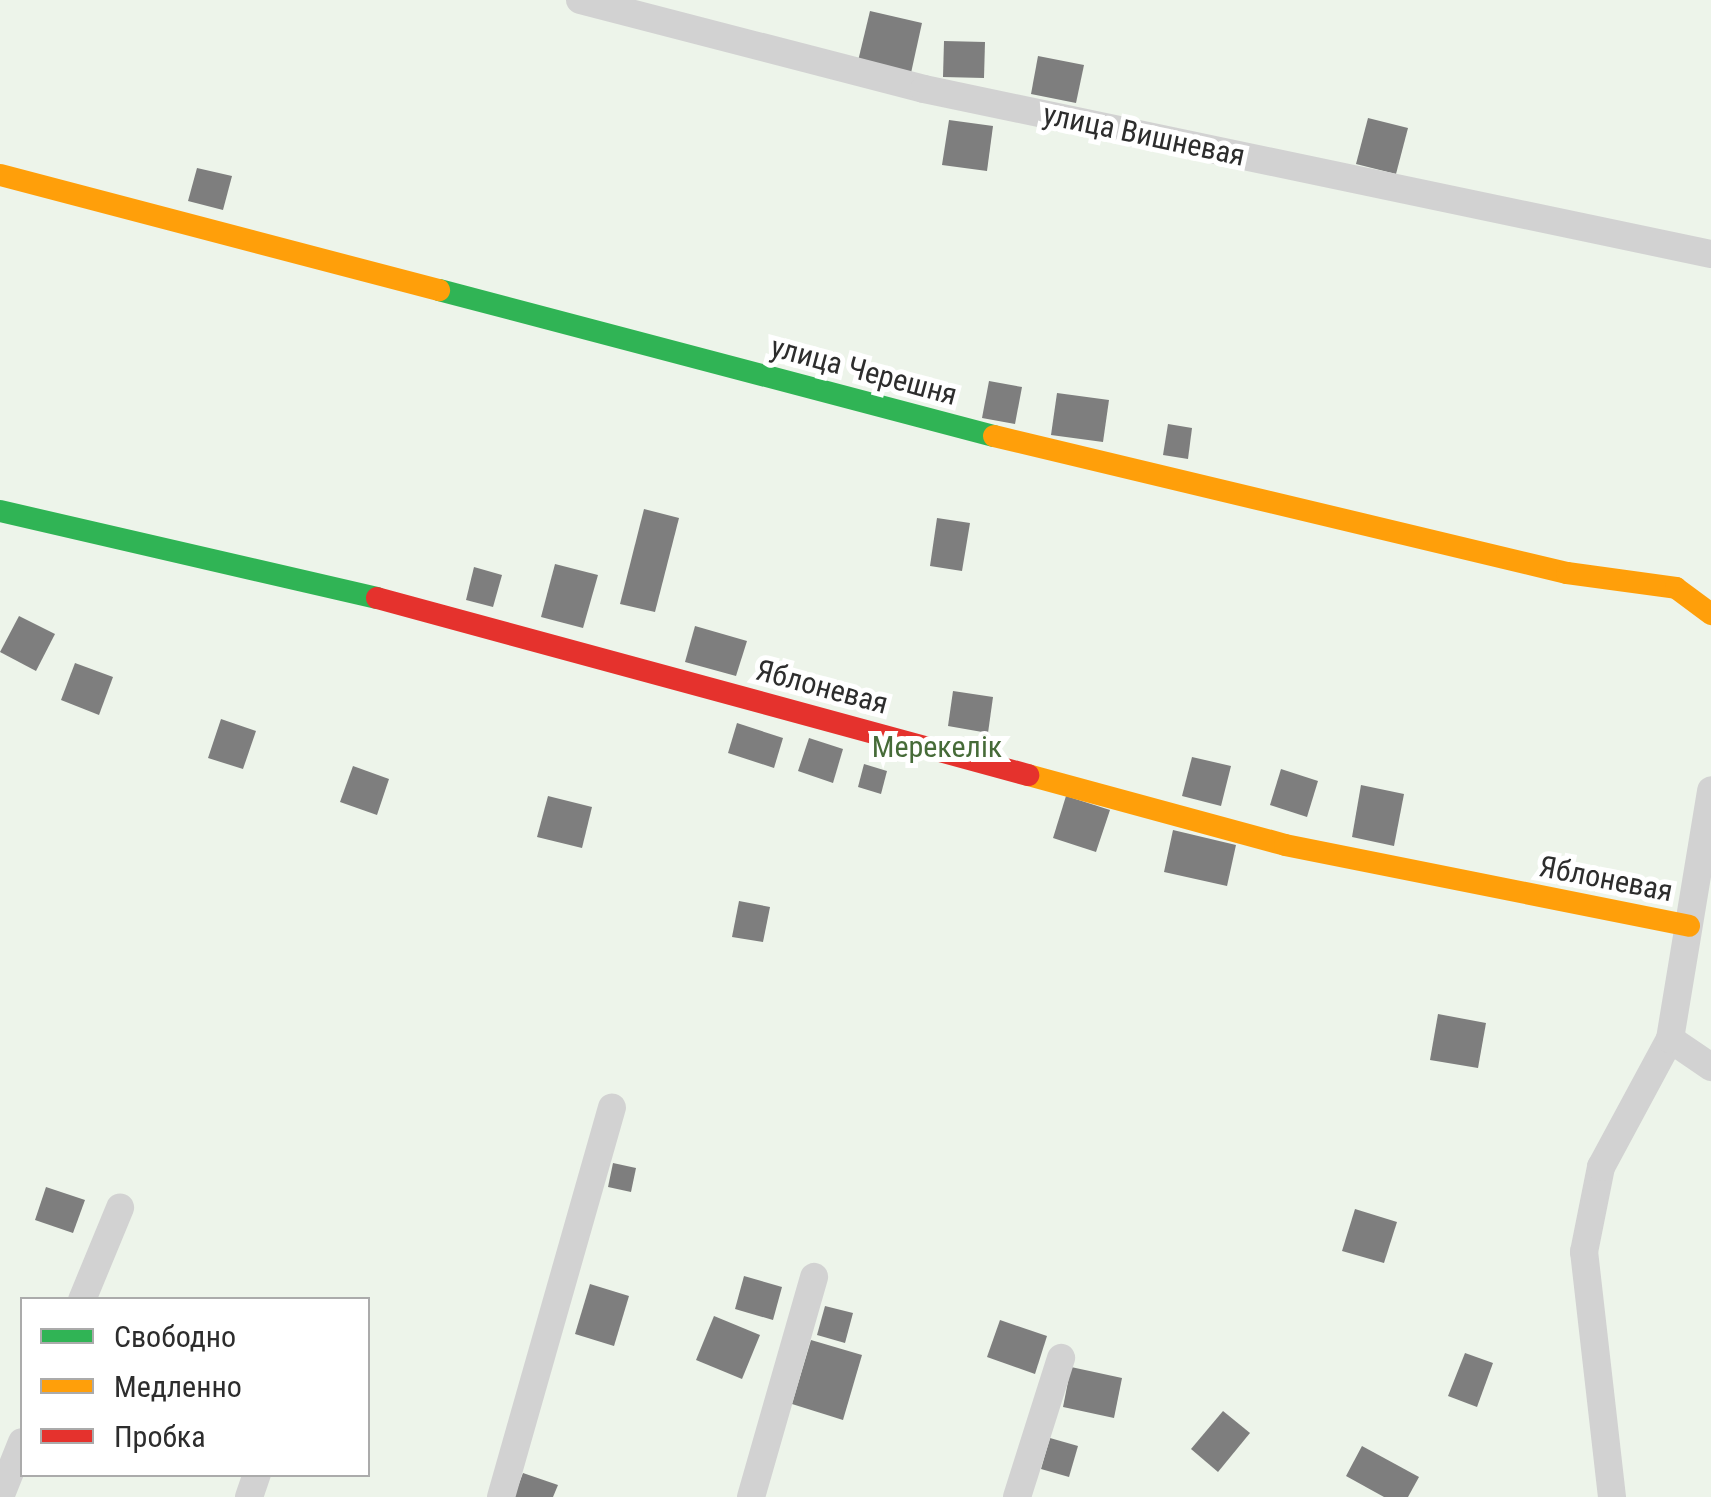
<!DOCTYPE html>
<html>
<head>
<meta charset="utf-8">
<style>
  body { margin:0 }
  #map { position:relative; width:1711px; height:1497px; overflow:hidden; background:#fff; font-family:"Roboto Condensed",sans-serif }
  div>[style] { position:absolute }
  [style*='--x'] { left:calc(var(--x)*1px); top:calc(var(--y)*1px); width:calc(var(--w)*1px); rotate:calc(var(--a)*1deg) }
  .green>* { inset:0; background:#edf4ea }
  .building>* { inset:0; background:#7e7e7e }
  .street>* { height:28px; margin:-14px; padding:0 14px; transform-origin:14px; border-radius:14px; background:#d2d2d2 }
  .fast>* { height:22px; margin:-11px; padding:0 11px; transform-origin:11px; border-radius:11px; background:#30b455 }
  .slow>* { height:22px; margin:-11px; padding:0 11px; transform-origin:11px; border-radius:11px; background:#ff9f0a }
  .jam>* { height:22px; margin:-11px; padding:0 11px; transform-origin:11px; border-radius:11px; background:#e5322d }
  span { translate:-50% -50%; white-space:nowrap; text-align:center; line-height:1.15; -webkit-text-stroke:10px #fff; paint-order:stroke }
  .street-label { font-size:30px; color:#2d2d2d }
  .park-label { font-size:30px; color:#466b38 }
  .legend { position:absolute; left:20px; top:1297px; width:350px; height:180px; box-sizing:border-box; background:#fff; border:2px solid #ababab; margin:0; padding:12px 18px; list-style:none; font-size:30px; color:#2d2d2d }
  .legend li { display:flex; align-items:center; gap:20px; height:50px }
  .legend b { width:50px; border:2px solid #ababab }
</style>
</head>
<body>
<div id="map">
  <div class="green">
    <i style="clip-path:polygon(evenodd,0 0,1711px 0,1711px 1497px,0 1497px,0 0,22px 1300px,368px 1300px,368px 1474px,22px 1474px,22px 1300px)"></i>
  </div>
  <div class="building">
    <i style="clip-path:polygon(870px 11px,922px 23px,911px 73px,858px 61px)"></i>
    <i style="clip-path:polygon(944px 41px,985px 42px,984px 78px,943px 77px)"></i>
    <i style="clip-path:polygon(1038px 56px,1084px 65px,1076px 103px,1031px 94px)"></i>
    <i style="clip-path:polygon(1368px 118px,1408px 128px,1396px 174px,1356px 164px)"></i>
    <i style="clip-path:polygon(949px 120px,993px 126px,987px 171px,942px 165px)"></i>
    <i style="clip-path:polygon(197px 168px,232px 176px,223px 210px,188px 201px)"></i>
    <i style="clip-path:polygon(989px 381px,1022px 387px,1015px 424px,982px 418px)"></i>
    <i style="clip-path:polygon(1057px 393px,1109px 400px,1103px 442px,1051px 435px)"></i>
    <i style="clip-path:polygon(1168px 424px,1192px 428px,1188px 459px,1163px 455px)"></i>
    <i style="clip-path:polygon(644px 509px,679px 518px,655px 612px,620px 604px)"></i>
    <i style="clip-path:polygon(937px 518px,970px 523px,962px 571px,930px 566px)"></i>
    <i style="clip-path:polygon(555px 564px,598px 575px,583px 628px,541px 617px)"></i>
    <i style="clip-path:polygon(474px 567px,502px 575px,493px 607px,466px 600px)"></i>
    <i style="clip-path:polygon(19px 616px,55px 634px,36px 671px,0 652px)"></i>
    <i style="clip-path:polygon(695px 626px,747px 641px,736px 676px,685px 662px)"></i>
    <i style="clip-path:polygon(75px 663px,113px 677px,99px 715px,61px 700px)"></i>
    <i style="clip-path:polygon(953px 691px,993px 697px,988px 733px,948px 726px)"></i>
    <i style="clip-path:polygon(221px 719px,256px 731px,243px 769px,208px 758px)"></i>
    <i style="clip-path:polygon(737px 723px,783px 738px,774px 768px,728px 753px)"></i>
    <i style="clip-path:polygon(809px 738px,843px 749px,833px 783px,798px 771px)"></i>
    <i style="clip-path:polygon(1192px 757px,1231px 766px,1221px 806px,1182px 796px)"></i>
    <i style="clip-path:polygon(864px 764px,887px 771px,881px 794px,858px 787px)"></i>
    <i style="clip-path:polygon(353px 766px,389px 779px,377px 815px,340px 802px)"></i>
    <i style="clip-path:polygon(1281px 769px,1318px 781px,1307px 817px,1270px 805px)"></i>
    <i style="clip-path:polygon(1361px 785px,1404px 794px,1394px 846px,1352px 837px)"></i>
    <i style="clip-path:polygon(548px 796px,592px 807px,582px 848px,537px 837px)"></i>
    <i style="clip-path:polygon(1066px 796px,1110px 810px,1096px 852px,1053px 838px)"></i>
    <i style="clip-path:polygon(1173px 830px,1236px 845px,1227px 886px,1164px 872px)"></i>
    <i style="clip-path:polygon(739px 901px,770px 907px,763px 942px,732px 937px)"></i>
    <i style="clip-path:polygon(1438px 1014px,1486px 1023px,1478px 1068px,1430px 1060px)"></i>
    <i style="clip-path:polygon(613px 1163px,636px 1168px,631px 1192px,608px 1187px)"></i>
    <i style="clip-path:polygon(46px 1187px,85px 1200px,73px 1233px,35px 1220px)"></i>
    <i style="clip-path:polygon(1355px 1209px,1397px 1222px,1384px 1263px,1342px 1251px)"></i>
    <i style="clip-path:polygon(744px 1276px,782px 1287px,773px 1320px,735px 1309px)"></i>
    <i style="clip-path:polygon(590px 1284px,629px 1296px,614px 1346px,575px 1334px)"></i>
    <i style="clip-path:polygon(825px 1306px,853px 1313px,845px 1343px,817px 1335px)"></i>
    <i style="clip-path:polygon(714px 1316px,760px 1335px,742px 1379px,696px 1360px)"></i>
    <i style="clip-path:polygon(1000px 1320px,1047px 1336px,1035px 1374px,987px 1357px)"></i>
    <i style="clip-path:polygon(811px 1340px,862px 1355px,843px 1420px,792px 1404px)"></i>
    <i style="clip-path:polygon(1465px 1353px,1493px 1363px,1477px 1407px,1448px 1396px)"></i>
    <i style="clip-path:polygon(1071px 1367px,1122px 1378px,1114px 1418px,1063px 1407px)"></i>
    <i style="clip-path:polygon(1223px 1411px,1250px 1433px,1218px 1472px,1191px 1449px)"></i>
    <i style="clip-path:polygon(1050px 1438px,1078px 1446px,1069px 1477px,1041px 1469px)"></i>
    <i style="clip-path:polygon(1362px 1446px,1419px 1477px,1408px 1497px,1384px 1497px,1346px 1476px)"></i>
    <i style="clip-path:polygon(523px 1473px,558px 1485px,553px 1497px,514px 1497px)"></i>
  </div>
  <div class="street">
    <i style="--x:580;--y:0;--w:355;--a:14.5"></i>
    <i style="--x:924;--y:89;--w:804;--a:11.84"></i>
    <i style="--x:1670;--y:1039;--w:50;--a:34.3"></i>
    <i style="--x:82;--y:1300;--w:100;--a:-67.6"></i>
    <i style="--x:0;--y:1497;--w:59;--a:-68.2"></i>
    <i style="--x:249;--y:1497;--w:24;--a:-71"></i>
    <i style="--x:501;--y:1497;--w:405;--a:-74.1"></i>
    <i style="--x:751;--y:1497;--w:229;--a:-74"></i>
    <i style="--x:1017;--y:1497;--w:146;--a:-72.4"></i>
    <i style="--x:1612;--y:1497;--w:247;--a:-96.5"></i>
    <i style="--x:1584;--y:1252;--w:87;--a:-78.7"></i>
    <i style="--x:1601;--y:1167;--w:145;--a:-61.7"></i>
    <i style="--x:1670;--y:1039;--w:252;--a:-80.6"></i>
  </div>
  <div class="fast">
    <i style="--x:439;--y:290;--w:574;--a:14.74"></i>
    <i style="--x:0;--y:511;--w:387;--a:13"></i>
  </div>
  <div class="slow">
    <i style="--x:0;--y:175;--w:454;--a:14.7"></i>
    <i style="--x:994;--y:436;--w:589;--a:13.45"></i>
    <i style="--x:1567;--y:573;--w:110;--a:7.8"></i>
    <i style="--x:1676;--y:588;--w:44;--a:36.6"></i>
    <i style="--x:1028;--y:775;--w:266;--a:15.2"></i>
    <i style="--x:1285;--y:845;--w:412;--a:11.3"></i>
  </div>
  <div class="jam">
    <i style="--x:377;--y:598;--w:675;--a:15.21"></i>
  </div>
  <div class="street-label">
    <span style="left:1144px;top:135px;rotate:12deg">улица Вишневая</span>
    <span style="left:864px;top:371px;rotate:15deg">улица Черешня</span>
    <span style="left:822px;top:687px;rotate:15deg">Яблоневая</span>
    <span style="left:1606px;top:879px;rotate:11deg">Яблоневая</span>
  </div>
  <div class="park-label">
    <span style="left:937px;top:747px">Мерекелік</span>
  </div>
  <ul class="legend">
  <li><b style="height:12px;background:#30b455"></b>Свободно</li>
  <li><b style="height:12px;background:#ff9f0a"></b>Медленно</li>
  <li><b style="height:12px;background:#e5322d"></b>Пробка</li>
  </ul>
</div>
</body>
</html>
